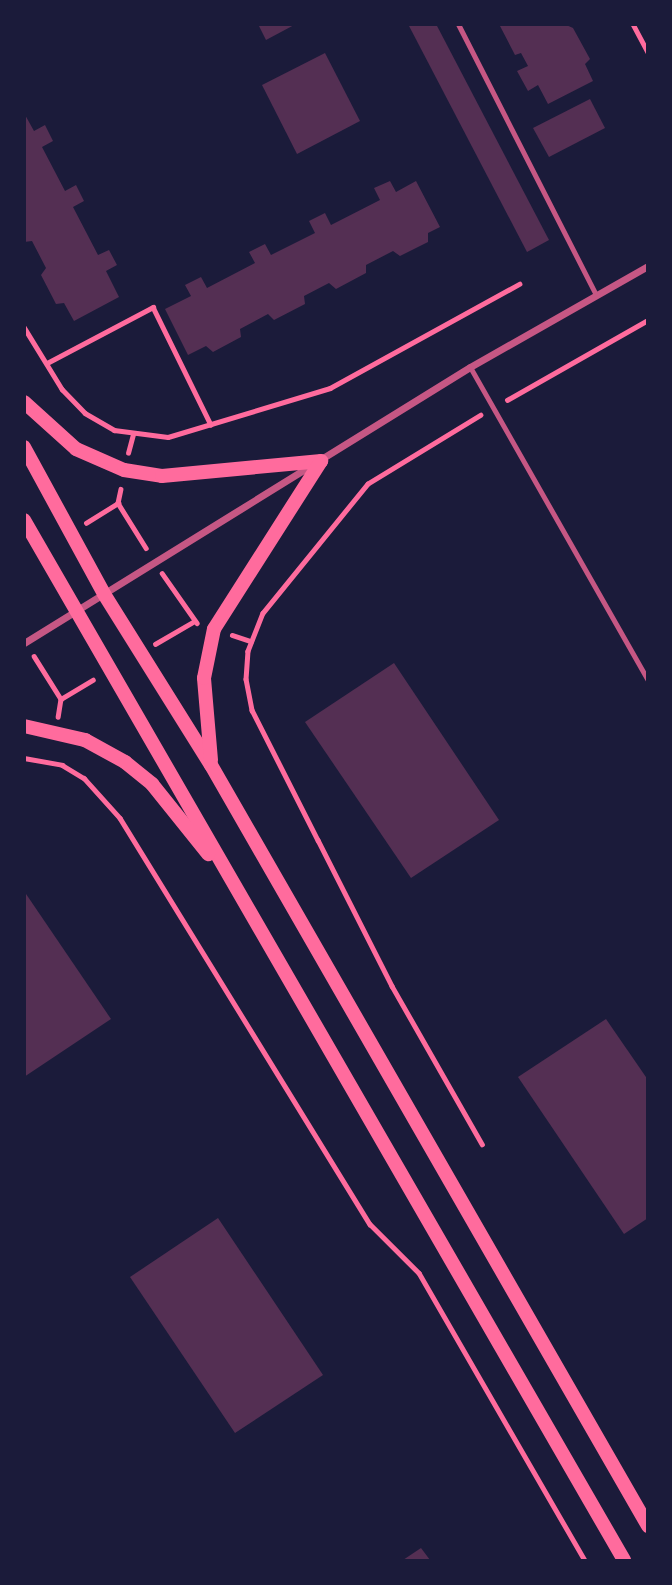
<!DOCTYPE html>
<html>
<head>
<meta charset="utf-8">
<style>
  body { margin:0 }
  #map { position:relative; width:672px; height:1585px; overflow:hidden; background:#1b1b3a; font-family:"Golos Text",sans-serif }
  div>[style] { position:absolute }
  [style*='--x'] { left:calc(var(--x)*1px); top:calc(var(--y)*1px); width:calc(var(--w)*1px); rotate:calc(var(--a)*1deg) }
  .building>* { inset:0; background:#542f53 }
  .path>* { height:4.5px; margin:-2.25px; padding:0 2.25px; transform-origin:2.25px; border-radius:2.25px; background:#ff6b9d }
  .service>* { height:5px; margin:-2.5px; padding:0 2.5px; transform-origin:2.5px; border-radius:2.5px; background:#c65784 }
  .minor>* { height:7px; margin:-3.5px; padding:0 3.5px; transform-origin:3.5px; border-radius:3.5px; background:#c65784 }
  .secondary>* { height:14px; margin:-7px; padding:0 7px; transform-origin:7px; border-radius:7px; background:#ff6b9d }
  span { translate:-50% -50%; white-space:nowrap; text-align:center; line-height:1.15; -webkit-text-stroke:7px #1b1b3a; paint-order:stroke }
  .frame { position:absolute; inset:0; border:26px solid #1b1b3a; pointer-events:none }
</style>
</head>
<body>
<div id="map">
  <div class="building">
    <i style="clip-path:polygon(258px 24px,296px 24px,266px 40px)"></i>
    <i style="clip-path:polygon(408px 24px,436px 24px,549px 240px,527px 252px)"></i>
    <i style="clip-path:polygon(564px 24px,573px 28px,590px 59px,585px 64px,593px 81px,548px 104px,538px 85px,528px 91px,517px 71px,528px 66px,521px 53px,515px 55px,500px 26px)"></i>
    <i style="clip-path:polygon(325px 53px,360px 121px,297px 154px,262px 85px)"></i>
    <i style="clip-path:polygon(590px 99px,605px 128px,549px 157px,533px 128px)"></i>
    <i style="clip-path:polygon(24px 113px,34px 131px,45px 125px,53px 141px,42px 147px,65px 191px,76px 185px,84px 201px,73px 207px,98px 255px,109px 250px,117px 265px,106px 271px,119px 297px,74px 321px,64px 303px,56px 304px,41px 275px,46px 268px,32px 241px,24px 242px)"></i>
    <i style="clip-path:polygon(390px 181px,396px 192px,416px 181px,440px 227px,428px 233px,428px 242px,400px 256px,393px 251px,366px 265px,366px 273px,336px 289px,329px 283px,304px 296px,305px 304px,274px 320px,268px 314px,240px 329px,241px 337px,213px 352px,206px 346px,188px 355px,165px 309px,191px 296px,185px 285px,201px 277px,207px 288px,255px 263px,249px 252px,265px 244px,271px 255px,315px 233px,309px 221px,325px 213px,331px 225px,380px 200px,374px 188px)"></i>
    <i style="clip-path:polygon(394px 663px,499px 820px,411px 878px,305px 722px)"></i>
    <i style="clip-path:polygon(24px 891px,111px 1019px,24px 1077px)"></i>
    <i style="clip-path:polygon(606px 1019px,648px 1080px,648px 1218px,624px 1234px,518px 1077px)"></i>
    <i style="clip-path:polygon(218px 1218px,323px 1375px,235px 1433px,130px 1277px)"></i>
    <i style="clip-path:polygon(421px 1548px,430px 1560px,403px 1560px)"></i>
  </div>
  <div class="path">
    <i style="--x:633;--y:24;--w:32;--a:62"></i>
    <i style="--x:24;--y:327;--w:73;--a:58.5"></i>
    <i style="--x:62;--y:389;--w:33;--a:46"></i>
    <i style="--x:85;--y:413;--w:34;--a:30"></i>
    <i style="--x:114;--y:430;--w:54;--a:7.4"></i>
    <i style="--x:168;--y:437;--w:169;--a:-16.8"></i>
    <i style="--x:330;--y:388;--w:216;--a:-28.8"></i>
    <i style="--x:47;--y:363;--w:120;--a:-27.8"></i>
    <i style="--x:153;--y:307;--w:131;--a:63.8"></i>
    <i style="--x:507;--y:400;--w:162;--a:-29.6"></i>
    <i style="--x:481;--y:415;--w:132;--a:148.6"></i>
    <i style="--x:368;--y:484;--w:166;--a:129.1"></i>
    <i style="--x:263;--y:613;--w:41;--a:111.5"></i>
    <i style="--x:248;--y:651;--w:28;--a:94"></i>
    <i style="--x:246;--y:679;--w:32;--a:79"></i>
    <i style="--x:252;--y:710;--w:146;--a:63.1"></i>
    <i style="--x:318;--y:840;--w:164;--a:63.1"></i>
    <i style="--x:392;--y:986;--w:182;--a:60.3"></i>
    <i style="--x:128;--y:453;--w:20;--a:-75"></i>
    <i style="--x:121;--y:489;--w:14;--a:102"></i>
    <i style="--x:118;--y:503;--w:53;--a:58.1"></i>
    <i style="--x:86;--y:523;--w:38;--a:-32"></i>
    <i style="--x:162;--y:573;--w:61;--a:55"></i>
    <i style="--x:232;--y:635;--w:20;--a:18"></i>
    <i style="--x:155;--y:644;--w:44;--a:-30.1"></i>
    <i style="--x:34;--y:656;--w:51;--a:57.9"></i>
    <i style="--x:61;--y:699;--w:18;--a:99"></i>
    <i style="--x:61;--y:699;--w:37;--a:-31"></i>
    <i style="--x:24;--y:758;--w:39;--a:10"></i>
    <i style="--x:62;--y:765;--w:26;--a:31"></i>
    <i style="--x:84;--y:778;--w:54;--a:48"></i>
    <i style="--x:120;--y:818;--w:477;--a:58.4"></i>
    <i style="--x:370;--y:1224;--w:69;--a:45"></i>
    <i style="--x:419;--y:1273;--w:332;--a:60"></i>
  </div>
  <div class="service">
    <i style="--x:458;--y:24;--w:304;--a:63"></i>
    <i style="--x:470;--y:367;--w:360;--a:60.4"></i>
  </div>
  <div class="minor">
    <i style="--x:24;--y:643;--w:524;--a:-31.75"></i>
    <i style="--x:470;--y:367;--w:205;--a:-29.6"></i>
  </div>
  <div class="secondary">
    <i style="--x:24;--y:402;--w:70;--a:42.1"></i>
    <i style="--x:76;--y:449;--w:52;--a:23.6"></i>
    <i style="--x:124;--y:470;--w:38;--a:9"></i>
    <i style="--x:162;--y:476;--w:160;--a:-5.4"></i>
    <i style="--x:24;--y:447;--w:167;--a:61.4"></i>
    <i style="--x:104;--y:594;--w:202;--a:58"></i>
    <i style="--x:211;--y:765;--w:878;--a:60.13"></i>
    <i style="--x:24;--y:520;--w:1201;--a:60.02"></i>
    <i style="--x:24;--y:726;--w:63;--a:12.9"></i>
    <i style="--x:85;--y:740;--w:46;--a:28.8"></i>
    <i style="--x:125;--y:762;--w:35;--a:39"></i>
    <i style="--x:152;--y:784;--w:90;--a:51.3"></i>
    <i style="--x:211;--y:760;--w:82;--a:-94.9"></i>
    <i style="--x:204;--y:678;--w:50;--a:-78.5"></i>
    <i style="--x:214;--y:629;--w:199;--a:-57.5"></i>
  </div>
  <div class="frame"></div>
</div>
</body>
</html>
